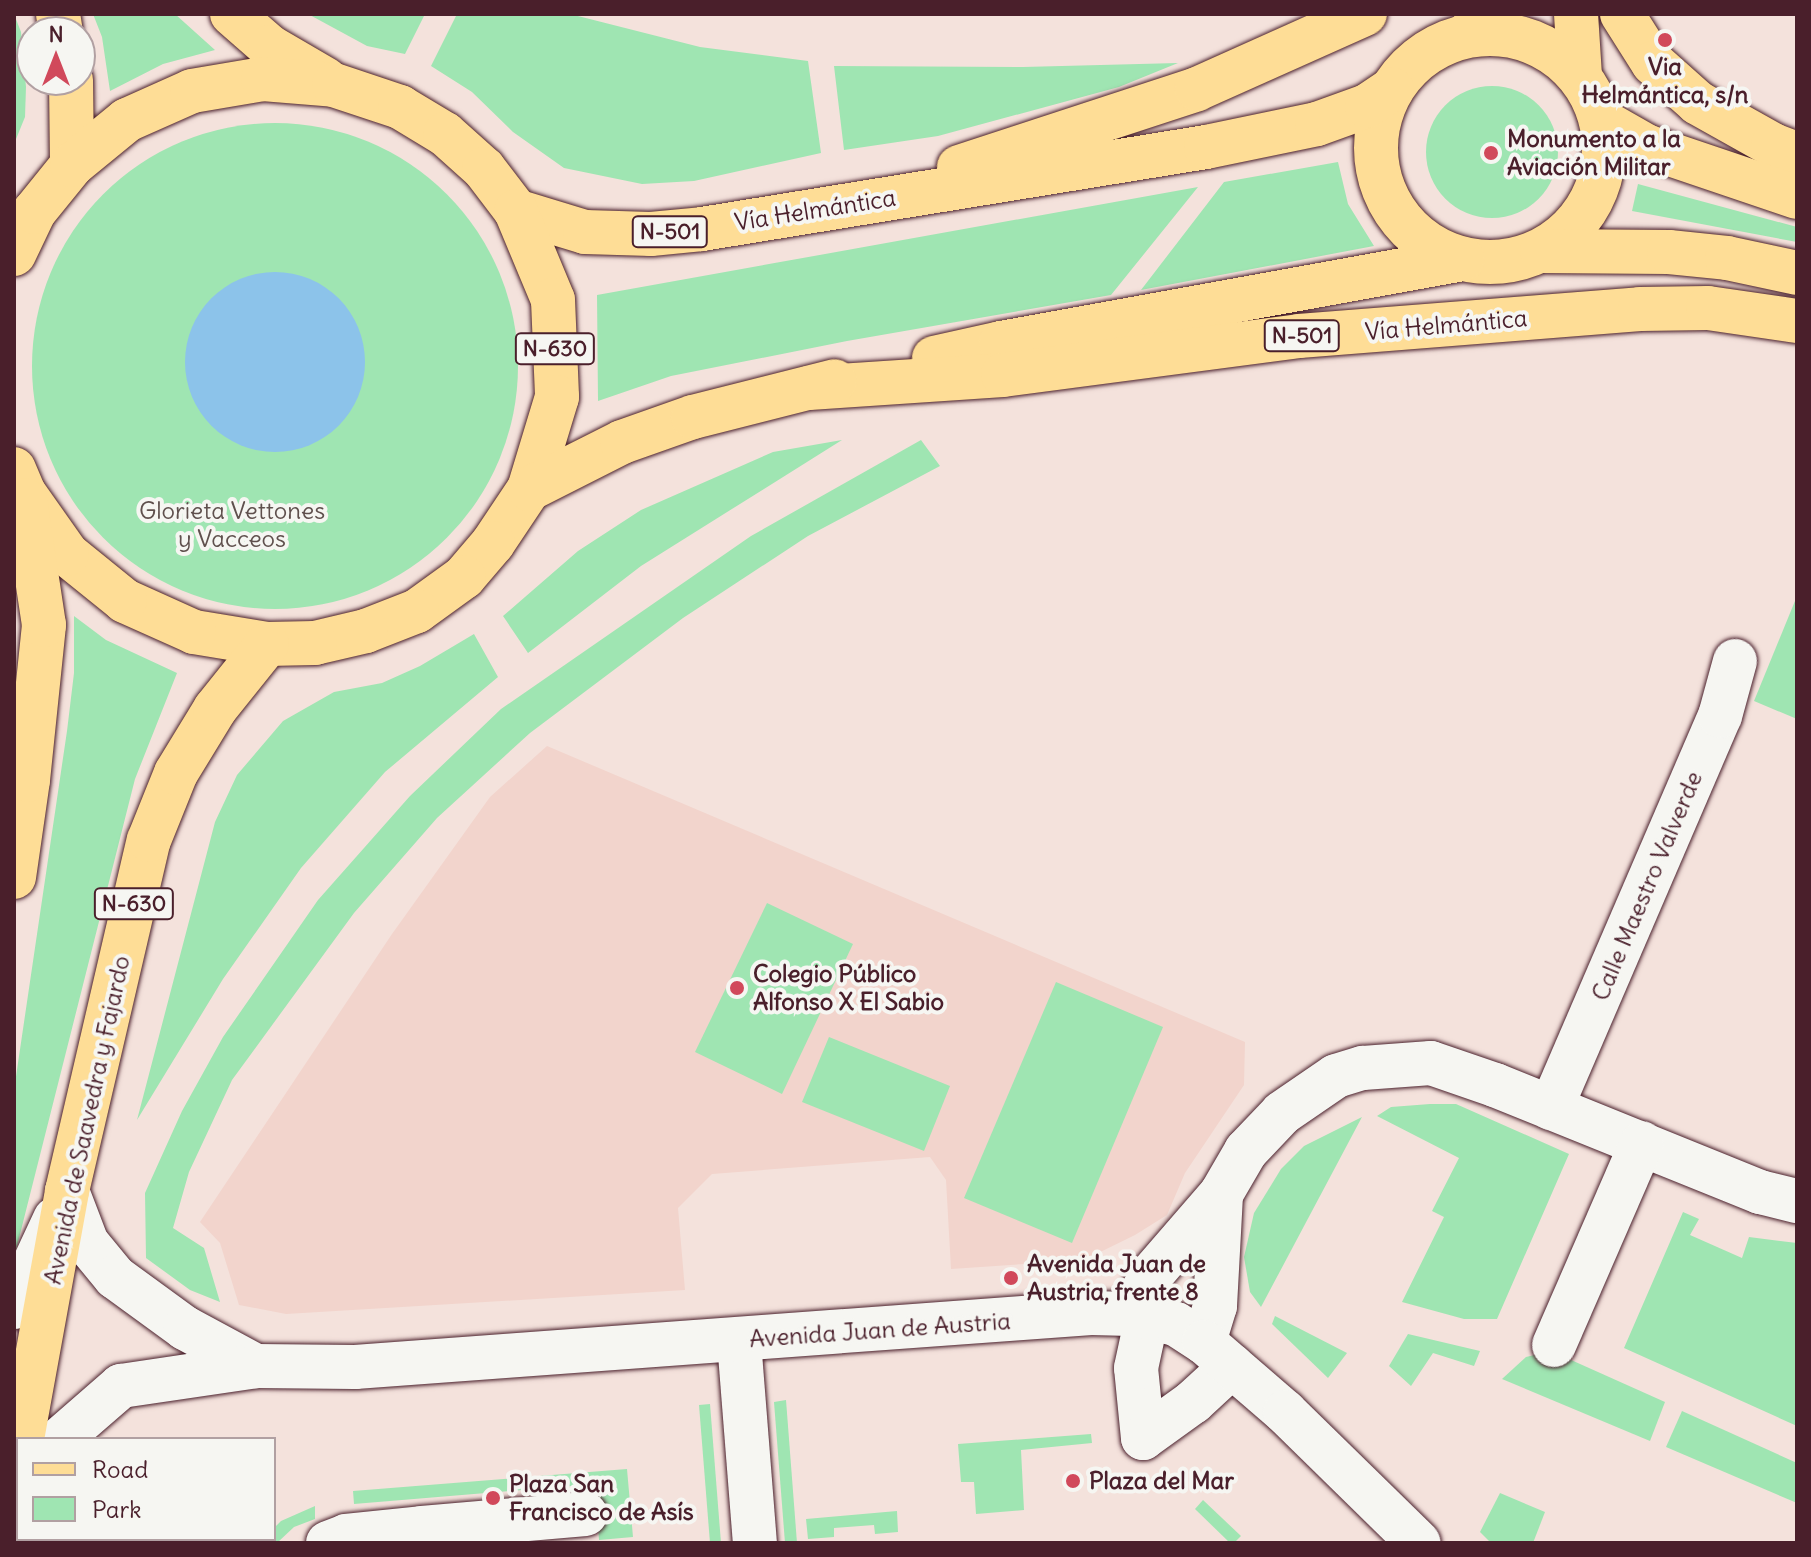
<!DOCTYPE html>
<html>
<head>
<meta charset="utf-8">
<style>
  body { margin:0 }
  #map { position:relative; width:1811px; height:1557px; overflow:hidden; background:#f4e2dc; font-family:Delius,sans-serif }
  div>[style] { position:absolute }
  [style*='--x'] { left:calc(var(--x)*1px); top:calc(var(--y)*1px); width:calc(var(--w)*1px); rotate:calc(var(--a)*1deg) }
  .built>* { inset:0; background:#f2d4cc }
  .green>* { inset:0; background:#9fe5b2 }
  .round { border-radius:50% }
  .water>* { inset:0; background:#8cc3ea }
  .roads { filter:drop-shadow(0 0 2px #4a1f2b) drop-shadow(0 0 2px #4a1f2b) }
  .minor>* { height:44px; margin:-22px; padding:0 22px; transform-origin:22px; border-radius:22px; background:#f6f6f2 }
  .secondary>* { height:44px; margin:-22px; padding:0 22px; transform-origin:22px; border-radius:22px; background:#f6f6f2 }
  .primary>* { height:44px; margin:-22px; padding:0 22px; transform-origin:22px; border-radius:22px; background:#fedd96 }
  .trunk>* { height:44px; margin:-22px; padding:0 22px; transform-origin:22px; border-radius:22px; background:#fedd96 }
  .trunk>.ring { margin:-22px; padding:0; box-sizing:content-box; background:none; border:44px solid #fedd96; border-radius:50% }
  .dots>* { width:22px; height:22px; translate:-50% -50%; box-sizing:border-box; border:4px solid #f6f6f2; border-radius:50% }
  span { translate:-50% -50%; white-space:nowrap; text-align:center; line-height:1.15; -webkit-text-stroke:8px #f6f6f2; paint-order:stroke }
  .shield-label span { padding:2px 6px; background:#f6f6f2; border:2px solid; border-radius:6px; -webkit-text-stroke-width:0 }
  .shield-label { font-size:22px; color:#4a1f2b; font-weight:700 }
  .poi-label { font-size:24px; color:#4a1f2b; font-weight:700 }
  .left { translate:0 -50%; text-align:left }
  .street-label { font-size:24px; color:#4a1f2b }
  .park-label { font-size:24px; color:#5f504d }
  .frame { position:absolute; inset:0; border:16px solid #4a1f2b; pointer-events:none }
  .legend { position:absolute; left:16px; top:1437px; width:260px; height:104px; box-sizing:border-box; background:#f6f6f2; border:2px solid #b1a0a2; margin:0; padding:10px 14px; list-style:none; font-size:24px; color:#4a1f2b }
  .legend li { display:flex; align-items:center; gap:16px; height:40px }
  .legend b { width:40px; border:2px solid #b1a0a2 }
  .north { position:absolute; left:16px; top:16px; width:80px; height:80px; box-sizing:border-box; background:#f6f6f2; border:2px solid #b1a0a2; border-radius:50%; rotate:0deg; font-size:22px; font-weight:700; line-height:32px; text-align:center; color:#4a1f2b }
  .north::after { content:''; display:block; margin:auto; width:28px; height:36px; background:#d1495b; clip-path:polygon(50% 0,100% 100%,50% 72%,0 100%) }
</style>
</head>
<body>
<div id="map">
  <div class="built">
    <i style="clip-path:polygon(547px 746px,1245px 1042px,1244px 1085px,1185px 1173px,1167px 1215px,1135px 1235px,1084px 1260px,951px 1269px,946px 1180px,930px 1157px,712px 1174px,678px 1208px,685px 1290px,286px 1314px,239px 1305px,220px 1243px,200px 1222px,392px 934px,490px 797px)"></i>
  </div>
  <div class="green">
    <i style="clip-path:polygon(14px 14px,21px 32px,26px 87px,25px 117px,14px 144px)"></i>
    <i style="clip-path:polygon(93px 14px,175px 14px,215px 50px,163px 64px,110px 91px,102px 37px)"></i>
    <i style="clip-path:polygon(308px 14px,425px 14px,405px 54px,367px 46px)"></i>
    <i style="clip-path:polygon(457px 14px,570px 14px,700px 47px,808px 61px,821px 153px,694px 181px,642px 184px,564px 168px,513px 132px,472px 92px,431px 66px)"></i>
    <i style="clip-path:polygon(1178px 63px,1119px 87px,938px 136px,844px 150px,834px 66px,1023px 67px)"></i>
    <i class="round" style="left:1426px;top:86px;width:132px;height:132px"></i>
    <i class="round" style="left:32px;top:123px;width:486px;height:486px"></i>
    <i style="clip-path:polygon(1338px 162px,1348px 204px,1374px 246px,1141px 290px,1224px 182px)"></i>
    <i style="clip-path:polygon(1638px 184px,1797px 227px,1797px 242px,1632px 211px)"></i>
    <i style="clip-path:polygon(1198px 187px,1111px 295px,847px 341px,671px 376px,598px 401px,597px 295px)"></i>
    <i style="clip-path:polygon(842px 440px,641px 566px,528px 653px,503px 616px,578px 551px,641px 510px,773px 452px)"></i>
    <i style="clip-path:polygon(921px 440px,940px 466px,808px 536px,683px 618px,530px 733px,437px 818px,354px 913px,232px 1080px,189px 1172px,173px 1228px,204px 1248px,220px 1302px,190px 1290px,146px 1258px,145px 1193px,182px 1111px,223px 1037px,318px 900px,410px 796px,501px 709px,751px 536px)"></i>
    <i style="clip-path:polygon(1797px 596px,1797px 719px,1754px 701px)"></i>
    <i style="clip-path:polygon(74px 616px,106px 640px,177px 673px,135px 779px,14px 1258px,14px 1090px,67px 731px,74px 673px)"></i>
    <i style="clip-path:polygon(474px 634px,498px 677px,385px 772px,301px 868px,223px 979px,137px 1120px,215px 822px,237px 775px,283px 721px,334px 692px,382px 683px,420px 666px)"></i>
    <i style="clip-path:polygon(767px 903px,853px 944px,782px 1094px,695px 1052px)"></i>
    <i style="clip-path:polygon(1056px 982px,1163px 1027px,1072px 1243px,964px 1198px)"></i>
    <i style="clip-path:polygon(829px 1037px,950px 1086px,924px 1151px,802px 1102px)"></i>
    <i style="clip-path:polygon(1430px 1104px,1456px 1104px,1569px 1154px,1497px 1319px,1464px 1319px,1402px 1302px,1444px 1217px,1432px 1211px,1459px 1158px,1377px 1116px,1391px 1107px)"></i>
    <i style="clip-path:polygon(1362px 1117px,1261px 1307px,1250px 1292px,1244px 1257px,1254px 1213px,1281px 1169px,1304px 1146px)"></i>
    <i style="clip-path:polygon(1683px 1212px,1699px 1219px,1690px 1235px,1742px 1258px,1749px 1237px,1797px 1243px,1797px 1426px,1624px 1348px)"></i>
    <i style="clip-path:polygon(1275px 1316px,1347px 1353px,1328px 1378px,1272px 1324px)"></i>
    <i style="clip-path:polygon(1408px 1334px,1480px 1351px,1474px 1366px,1433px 1353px,1411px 1386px,1389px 1366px)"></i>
    <i style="clip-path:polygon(1551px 1351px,1665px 1402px,1650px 1441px,1502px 1379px,1526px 1357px)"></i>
    <i style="clip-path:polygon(786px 1400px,797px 1543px,785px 1543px,774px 1402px)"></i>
    <i style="clip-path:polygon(710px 1404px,721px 1543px,710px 1543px,699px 1405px)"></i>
    <i style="clip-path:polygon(1682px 1411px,1797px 1463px,1797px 1503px,1666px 1447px)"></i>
    <i style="clip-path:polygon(1091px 1434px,1092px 1443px,1021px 1450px,1024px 1510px,976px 1514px,974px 1482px,961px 1482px,958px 1444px)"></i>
    <i style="clip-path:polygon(627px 1469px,633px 1537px,599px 1540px,595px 1484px,354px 1504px,353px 1491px)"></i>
    <i style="clip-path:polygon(1500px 1493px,1545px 1512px,1533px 1543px,1491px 1543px,1480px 1532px)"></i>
    <i style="clip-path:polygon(1203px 1500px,1241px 1536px,1234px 1543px,1230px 1543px,1195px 1509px)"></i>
    <i style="clip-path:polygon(315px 1506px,315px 1519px,294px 1527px,277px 1543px,264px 1543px,267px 1539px,274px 1539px,274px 1528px,281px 1521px)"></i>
    <i style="clip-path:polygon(897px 1511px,898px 1532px,875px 1534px,874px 1525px,834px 1528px,834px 1537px,808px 1539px,806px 1519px)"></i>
  </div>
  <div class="water">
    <i class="round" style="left:185px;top:272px;width:180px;height:180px"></i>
  </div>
  <div class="roads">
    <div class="minor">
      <i style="--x:1551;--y:1108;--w:427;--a:-66.7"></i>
      <i style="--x:1720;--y:716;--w:57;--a:-74.7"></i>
      <i style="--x:14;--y:1307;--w:97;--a:-65"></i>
      <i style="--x:1131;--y:1314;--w:44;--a:-62.9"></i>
      <i style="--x:1151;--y:1275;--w:107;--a:-49.2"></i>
      <i style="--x:1221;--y:1194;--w:50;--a:-59.8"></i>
      <i style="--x:1246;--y:1151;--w:52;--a:-46.5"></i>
      <i style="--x:1282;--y:1113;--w:65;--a:-34.4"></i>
      <i style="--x:1336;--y:1076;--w:28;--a:-17"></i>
      <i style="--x:1363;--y:1068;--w:68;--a:-4.2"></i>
      <i style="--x:1431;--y:1063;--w:68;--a:19"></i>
      <i style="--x:1495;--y:1085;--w:286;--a:22"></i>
      <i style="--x:1760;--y:1192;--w:38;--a:14"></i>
      <i style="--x:739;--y:1341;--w:203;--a:85.5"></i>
      <i style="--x:1204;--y:1342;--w:38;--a:-73"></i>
      <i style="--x:1215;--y:1306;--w:112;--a:-86.9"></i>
      <i style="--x:1554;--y:1345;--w:220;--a:-66.5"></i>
      <i style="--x:1143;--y:1438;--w:70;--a:-95.7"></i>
      <i style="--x:1136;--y:1368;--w:52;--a:-77.8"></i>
      <i style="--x:1143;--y:1438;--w:62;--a:-35.8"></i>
      <i style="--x:1193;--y:1402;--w:53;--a:-42.7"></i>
      <i style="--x:76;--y:1543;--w:4;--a:-90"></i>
      <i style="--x:328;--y:1543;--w:19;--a:-21"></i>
      <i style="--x:346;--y:1536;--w:76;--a:-6"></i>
      <i style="--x:422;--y:1528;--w:164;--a:-4.9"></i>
    </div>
    <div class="secondary">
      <i style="--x:67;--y:1191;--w:56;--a:69"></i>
      <i style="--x:87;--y:1243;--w:44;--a:50.5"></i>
      <i style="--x:115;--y:1277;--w:87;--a:36.1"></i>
      <i style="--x:185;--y:1328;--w:81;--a:28.2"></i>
      <i style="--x:60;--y:1439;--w:81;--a:-41"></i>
      <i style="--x:121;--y:1386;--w:136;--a:-8.4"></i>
      <i style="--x:256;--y:1366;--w:99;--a:0.6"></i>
      <i style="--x:355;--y:1367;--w:738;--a:-4.2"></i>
      <i style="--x:1091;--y:1313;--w:40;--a:1.4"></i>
      <i style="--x:1131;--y:1314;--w:46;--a:12.5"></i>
      <i style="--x:1176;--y:1324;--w:33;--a:33"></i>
      <i style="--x:1204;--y:1342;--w:107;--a:40.8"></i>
      <i style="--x:1285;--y:1412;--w:187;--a:44.4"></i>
    </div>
    <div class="primary">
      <i style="--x:1576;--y:14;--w:62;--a:86.3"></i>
      <i style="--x:1465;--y:36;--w:33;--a:-41"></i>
    </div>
    <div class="trunk">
      <i style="--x:58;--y:14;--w:18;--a:81"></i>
      <i style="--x:232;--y:14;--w:50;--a:41"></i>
      <i style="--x:270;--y:47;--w:64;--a:30.2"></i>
      <i style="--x:1622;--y:14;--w:58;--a:57.7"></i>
      <i style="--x:1653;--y:63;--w:60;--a:41.6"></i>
      <i style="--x:1698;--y:103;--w:86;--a:29.2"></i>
      <i style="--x:1773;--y:145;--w:26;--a:21"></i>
      <i class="ring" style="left:1376px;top:34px;width:184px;height:184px"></i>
      <i style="--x:71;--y:80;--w:85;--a:89.3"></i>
      <i style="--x:1602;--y:121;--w:51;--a:29.6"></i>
      <i style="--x:1646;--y:146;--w:159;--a:18.7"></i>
      <i style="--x:959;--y:167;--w:250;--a:-18.1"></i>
      <i style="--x:1197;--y:89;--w:184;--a:-24.1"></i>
      <i style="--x:516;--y:211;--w:72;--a:16.9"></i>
      <i style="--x:585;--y:232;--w:66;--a:1.7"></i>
      <i style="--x:651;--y:234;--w:51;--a:-5.6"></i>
      <i style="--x:702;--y:229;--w:511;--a:-9.24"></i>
      <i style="--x:1206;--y:147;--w:113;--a:-11.7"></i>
      <i style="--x:1317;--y:124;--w:53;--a:-19.8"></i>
      <i style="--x:1367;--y:106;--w:30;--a:-34"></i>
      <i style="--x:1542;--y:251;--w:127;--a:0.5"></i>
      <i style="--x:1669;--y:252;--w:58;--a:5.9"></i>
      <i style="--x:1727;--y:258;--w:72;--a:12.1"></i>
      <i style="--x:14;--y:254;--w:47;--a:-64.5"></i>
      <i style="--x:34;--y:212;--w:60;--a:-51"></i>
      <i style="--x:72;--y:165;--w:71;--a:-39.3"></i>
      <i style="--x:127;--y:120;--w:71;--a:-24"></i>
      <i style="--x:192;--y:91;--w:72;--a:-9.6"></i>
      <i style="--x:263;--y:79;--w:71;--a:4.8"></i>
      <i style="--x:334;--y:85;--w:70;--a:18.4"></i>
      <i style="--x:400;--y:107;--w:52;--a:31"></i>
      <i style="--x:445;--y:134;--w:52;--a:41.9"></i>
      <i style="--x:484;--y:169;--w:53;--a:52.7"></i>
      <i style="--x:516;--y:211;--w:96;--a:67.4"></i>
      <i style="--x:553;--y:300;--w:97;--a:87.6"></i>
      <i style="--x:557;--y:397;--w:96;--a:106.9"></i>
      <i style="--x:529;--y:489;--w:65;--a:123.7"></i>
      <i style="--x:493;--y:543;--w:45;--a:130.5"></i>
      <i style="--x:464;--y:577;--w:58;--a:144.1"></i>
      <i style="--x:417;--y:611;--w:55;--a:158.6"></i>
      <i style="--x:366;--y:631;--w:52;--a:166.8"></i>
      <i style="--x:315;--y:643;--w:48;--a:178.8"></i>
      <i style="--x:267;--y:644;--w:74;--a:-170.7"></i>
      <i style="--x:194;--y:632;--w:76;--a:-155.8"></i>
      <i style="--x:125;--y:601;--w:75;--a:-141"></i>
      <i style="--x:67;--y:554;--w:75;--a:-125.2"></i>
      <i style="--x:24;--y:493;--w:26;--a:-113"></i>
      <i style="--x:934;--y:358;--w:69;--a:-12.6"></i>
      <i style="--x:1001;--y:343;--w:469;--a:-10.3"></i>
      <i style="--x:809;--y:388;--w:194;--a:-3.8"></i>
      <i style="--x:1003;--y:375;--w:299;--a:-7.5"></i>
      <i style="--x:1299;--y:336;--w:342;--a:-4.5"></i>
      <i style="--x:1640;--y:309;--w:68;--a:-0.8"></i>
      <i style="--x:1708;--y:308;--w:90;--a:8.3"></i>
      <i style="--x:529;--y:489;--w:104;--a:-26.8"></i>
      <i style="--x:622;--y:442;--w:75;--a:-19.4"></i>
      <i style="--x:693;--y:417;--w:146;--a:-14.2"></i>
      <i style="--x:14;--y:877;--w:98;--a:-81.8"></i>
      <i style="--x:28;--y:780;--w:156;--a:-84.1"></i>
      <i style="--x:44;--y:625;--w:126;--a:-98.6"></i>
      <i style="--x:22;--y:1439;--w:252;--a:-79.7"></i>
      <i style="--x:67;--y:1191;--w:360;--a:-76.9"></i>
      <i style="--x:149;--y:840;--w:72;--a:-68.1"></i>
      <i style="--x:176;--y:773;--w:75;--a:-58.6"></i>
      <i style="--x:215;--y:709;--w:83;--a:-51.3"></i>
      <i style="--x:14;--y:1485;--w:22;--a:-80"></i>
    </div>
  </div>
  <div class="dots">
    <i style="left:1665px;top:40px;background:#d1495b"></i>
    <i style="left:1491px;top:153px;background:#d1495b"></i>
    <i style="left:737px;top:988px;background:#d1495b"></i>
    <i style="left:1011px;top:1278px;background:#d1495b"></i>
    <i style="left:1073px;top:1481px;background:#d1495b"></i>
    <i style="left:493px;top:1498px;background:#d1495b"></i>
  </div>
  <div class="shield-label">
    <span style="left:670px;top:232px">N-501</span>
    <span style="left:1302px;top:336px">N-501</span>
    <span style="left:555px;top:349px">N-630</span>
    <span style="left:134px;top:904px">N-630</span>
  </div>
  <div class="poi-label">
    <span style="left:1665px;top:81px">Via<br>Helmántica, s/n</span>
    <span class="left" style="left:1507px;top:153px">Monumento a la<br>Aviación Militar</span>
    <span class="left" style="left:753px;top:988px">Colegio Público<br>Alfonso X El Sabio</span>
    <span class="left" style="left:1027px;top:1278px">Avenida Juan de<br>Austria, frente 8</span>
    <span class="left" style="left:1089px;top:1481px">Plaza del Mar</span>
    <span class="left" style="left:509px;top:1498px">Plaza San<br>Francisco de Asís</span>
  </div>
  <div class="street-label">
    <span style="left:815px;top:210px;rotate:-9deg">Vía Helmántica</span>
    <span style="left:1446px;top:325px;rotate:-5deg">Vía Helmántica</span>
    <span style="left:1647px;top:886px;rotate:-67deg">Calle Maestro Valverde</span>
    <span style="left:87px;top:1120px;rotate:-78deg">Avenida de Saavedra y Fajardo</span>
    <span style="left:880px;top:1330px;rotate:-4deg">Avenida Juan de Austria</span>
  </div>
  <div class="park-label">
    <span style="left:232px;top:525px">Glorieta Vettones<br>y Vacceos</span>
  </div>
  <div class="frame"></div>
  <ul class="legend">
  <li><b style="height:10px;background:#fedd96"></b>Road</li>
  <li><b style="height:22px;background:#9fe5b2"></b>Park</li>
  </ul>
  <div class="north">N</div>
</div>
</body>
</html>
